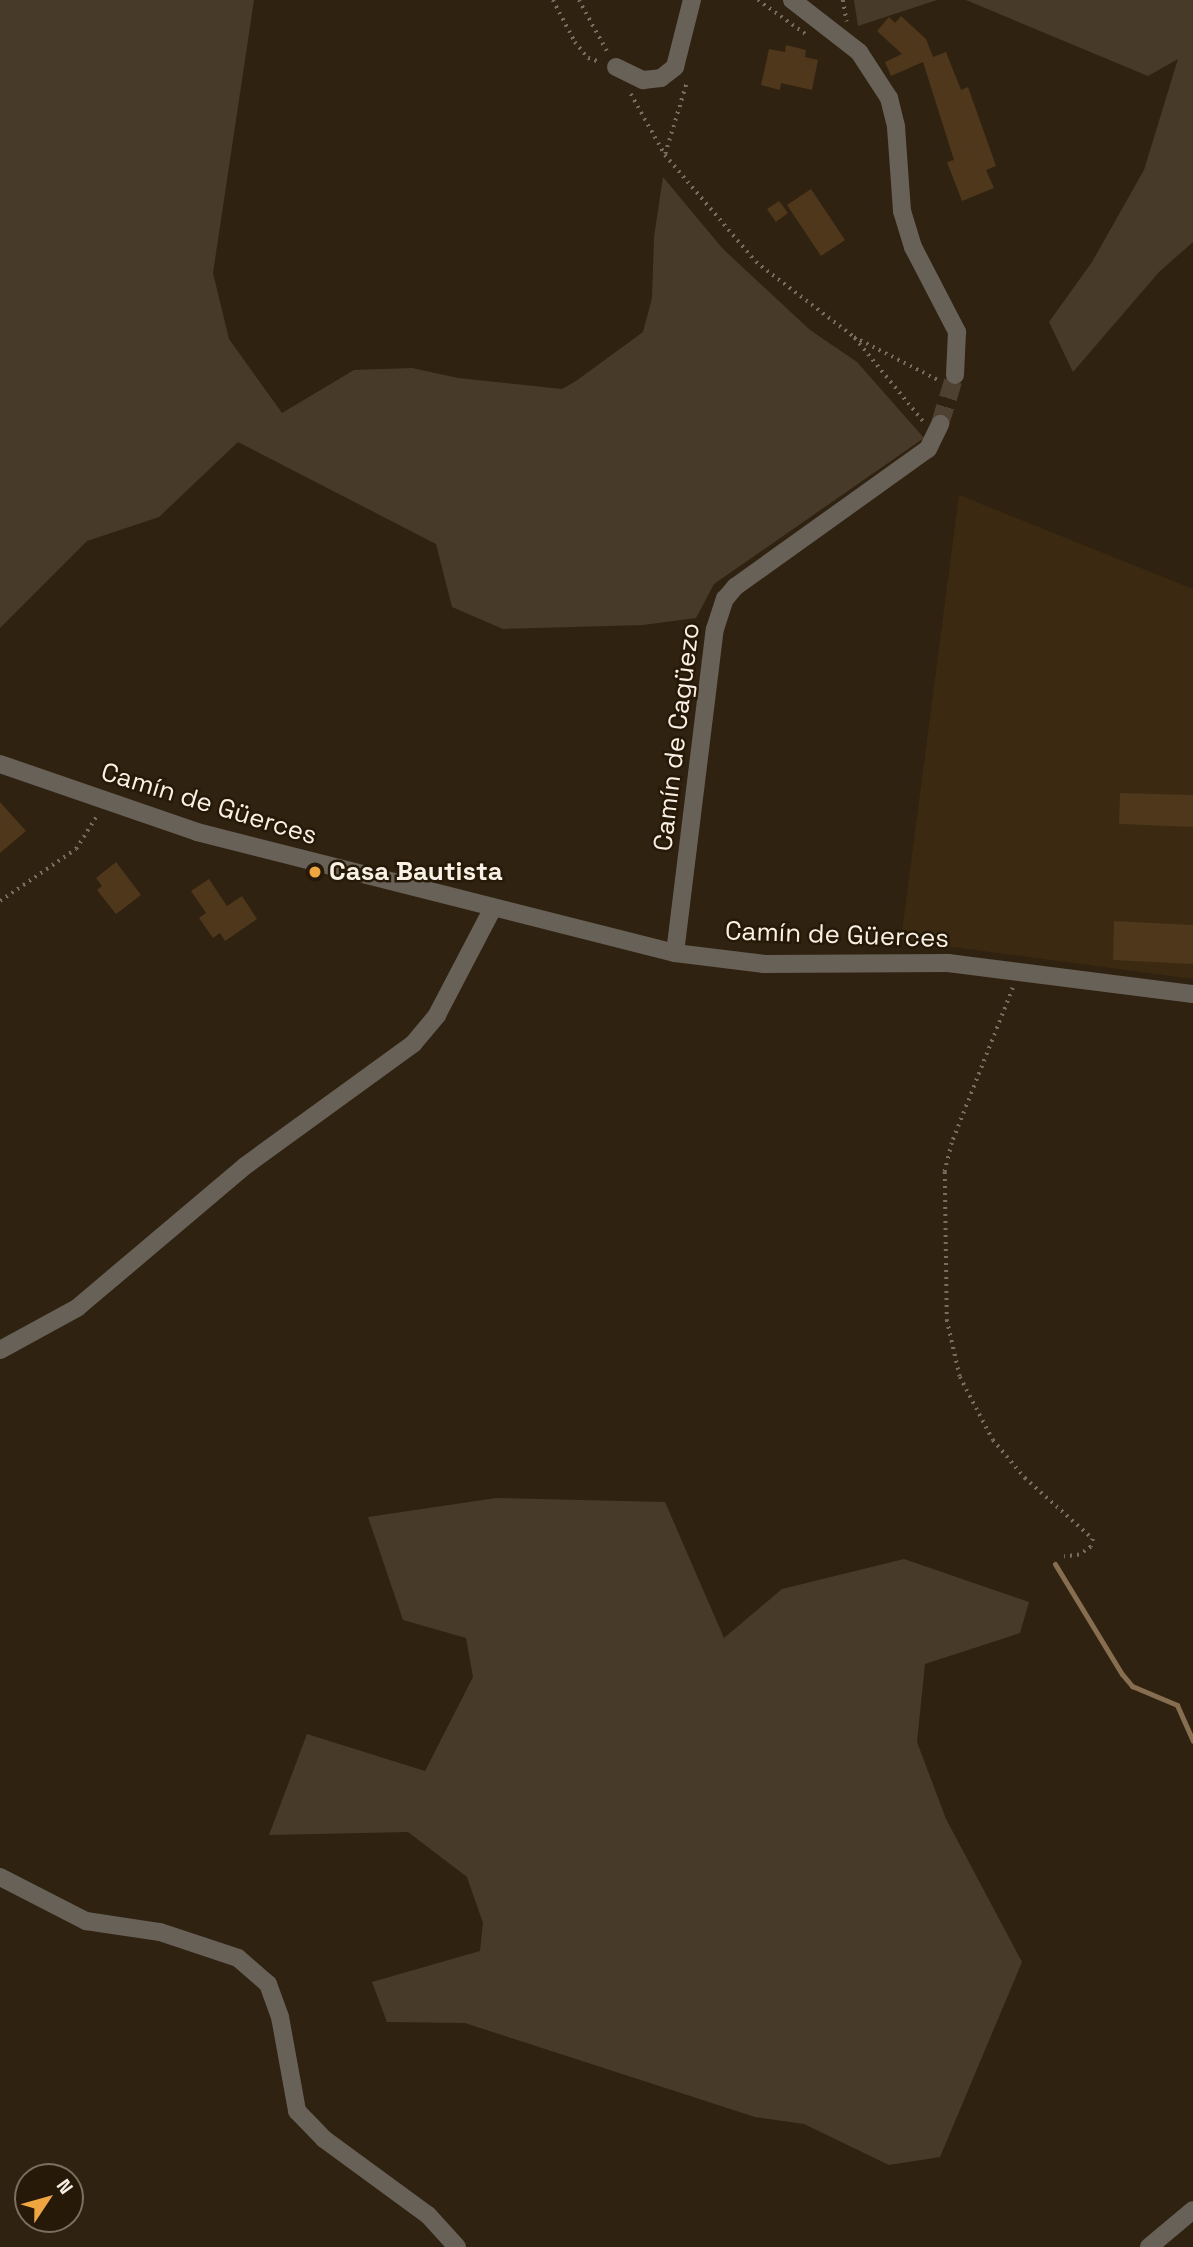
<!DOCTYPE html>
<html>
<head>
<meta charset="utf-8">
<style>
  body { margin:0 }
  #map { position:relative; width:1193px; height:2247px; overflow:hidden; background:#302211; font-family:"Space Grotesk",sans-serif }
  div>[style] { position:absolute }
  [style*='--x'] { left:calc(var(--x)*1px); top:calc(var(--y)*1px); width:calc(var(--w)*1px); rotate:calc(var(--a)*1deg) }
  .built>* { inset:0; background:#3b2911 }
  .green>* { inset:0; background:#483a29 }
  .stream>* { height:5px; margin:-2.5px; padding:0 2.5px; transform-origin:2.5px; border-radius:2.5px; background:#876e50 }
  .building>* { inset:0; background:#4e371a }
  .minor-tunnel>* { height:18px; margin-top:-9px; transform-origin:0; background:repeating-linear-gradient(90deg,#4e4131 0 18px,transparent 0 27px) }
  .path>* { height:3.5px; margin-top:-1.75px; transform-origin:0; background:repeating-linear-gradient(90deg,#796d5e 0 2px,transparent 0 7px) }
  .minor>* { height:18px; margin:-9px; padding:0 9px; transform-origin:9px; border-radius:9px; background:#686158 }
  .dots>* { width:19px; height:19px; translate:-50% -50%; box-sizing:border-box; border:4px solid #261907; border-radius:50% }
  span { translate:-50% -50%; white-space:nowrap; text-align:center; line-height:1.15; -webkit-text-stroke:5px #261907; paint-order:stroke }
  .street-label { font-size:26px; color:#faf1e6 }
  .poi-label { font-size:26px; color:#faf1e6; font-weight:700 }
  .left { translate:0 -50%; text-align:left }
  .north { position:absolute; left:14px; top:2163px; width:70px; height:70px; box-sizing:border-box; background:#261907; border:2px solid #7b6f60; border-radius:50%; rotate:54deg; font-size:19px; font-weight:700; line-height:28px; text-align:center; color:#faf1e6 }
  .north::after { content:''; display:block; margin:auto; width:24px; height:32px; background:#f0a63e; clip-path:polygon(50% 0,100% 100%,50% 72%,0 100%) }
</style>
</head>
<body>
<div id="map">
  <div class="built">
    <i style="clip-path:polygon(959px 495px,1193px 589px,1193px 979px,901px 940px)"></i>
  </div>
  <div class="green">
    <i style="clip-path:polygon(0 0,254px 0,213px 273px,229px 339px,282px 413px,354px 370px,412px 368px,458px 378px,562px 389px,576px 381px,643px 332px,652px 298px,654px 237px,663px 177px,723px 249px,810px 330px,857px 362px,924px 438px,714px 584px,696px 618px,643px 625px,503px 629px,452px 607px,436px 544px,238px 442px,159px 517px,87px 541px,0 628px)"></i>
    <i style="clip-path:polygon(854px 0,937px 0,858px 26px)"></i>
    <i style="clip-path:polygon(966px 0,1193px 0,1193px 242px,1159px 272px,1073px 372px,1049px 322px,1092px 262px,1144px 170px,1178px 59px,1148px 76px)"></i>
    <i style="clip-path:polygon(496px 1498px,665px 1502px,724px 1638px,782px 1589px,904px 1559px,1029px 1602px,1020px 1633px,925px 1664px,917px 1742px,946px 1819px,1022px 1962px,940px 2157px,889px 2165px,804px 2124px,755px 2117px,465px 2023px,387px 2022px,372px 1982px,480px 1951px,483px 1923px,467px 1877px,408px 1832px,269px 1835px,307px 1734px,425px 1771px,473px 1677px,466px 1638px,403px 1620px,368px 1517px)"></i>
  </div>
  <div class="stream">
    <i style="--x:1055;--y:1564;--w:129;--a:58.7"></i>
    <i style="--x:1122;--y:1674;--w:16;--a:50"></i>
    <i style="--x:1132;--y:1686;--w:49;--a:22.9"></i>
    <i style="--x:1177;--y:1705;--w:39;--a:66"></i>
  </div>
  <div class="building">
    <i style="clip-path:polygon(901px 16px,926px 39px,933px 57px,946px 52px,961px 90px,968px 87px,996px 166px,986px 170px,994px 188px,962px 201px,947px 162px,954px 160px,923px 62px,891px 76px,885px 62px,902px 54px,877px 31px,889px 17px,895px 23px)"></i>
    <i style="clip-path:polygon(786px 45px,806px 50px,805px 57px,818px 60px,812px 90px,781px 83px,780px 90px,761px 85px,769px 49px,785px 52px)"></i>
    <i style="clip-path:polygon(811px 189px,845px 240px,821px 256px,787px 205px)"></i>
    <i style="clip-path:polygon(779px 201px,788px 213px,776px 222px,767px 209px)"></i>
    <i style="clip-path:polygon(1120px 793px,1193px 795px,1193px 827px,1119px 824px)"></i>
    <i style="clip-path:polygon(0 802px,26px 831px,0 853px)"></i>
    <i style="clip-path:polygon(116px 862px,141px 895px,116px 914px,97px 890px,102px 886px,96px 878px)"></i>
    <i style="clip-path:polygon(209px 879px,227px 906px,242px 896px,257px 919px,225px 941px,220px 933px,213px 938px,199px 918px,206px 913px,191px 891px)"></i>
    <i style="clip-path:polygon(1114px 921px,1193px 925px,1193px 964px,1113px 960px)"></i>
  </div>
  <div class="minor-tunnel">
    <i style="--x:940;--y:424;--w:51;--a:-73"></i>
  </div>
  <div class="path">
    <i style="--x:553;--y:0;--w:47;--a:62.4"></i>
    <i style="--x:575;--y:42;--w:21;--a:51"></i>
    <i style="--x:588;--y:58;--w:13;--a:18"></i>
    <i style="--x:579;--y:0;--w:60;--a:61.3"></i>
    <i style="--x:758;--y:0;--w:60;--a:35.5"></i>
    <i style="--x:843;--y:0;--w:22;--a:80"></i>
    <i style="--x:631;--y:94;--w:70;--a:60.9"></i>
    <i style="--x:665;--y:155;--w:140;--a:49.6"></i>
    <i style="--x:756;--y:262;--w:123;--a:37.4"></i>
    <i style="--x:854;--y:337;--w:94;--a:27.1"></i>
    <i style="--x:665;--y:154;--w:76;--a:-73.2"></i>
    <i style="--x:855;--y:338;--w:107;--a:50.7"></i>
    <i style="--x:0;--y:901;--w:92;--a:-34.4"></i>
    <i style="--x:76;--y:849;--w:39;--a:-58"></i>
    <i style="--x:1013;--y:988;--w:167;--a:111.5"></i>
    <i style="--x:952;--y:1143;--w:30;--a:104"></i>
    <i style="--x:945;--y:1172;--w:148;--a:89.2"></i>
    <i style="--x:947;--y:1320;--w:58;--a:77.2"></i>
    <i style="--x:960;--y:1377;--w:71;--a:62.4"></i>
    <i style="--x:993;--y:1440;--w:50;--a:49.9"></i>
    <i style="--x:1025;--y:1478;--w:91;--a:41.9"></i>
    <i style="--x:1093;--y:1539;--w:8;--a:104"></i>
    <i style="--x:1091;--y:1547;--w:14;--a:146"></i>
    <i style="--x:1079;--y:1555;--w:15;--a:172"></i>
  </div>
  <div class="minor">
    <i style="--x:792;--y:0;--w:85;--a:37.8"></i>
    <i style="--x:859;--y:52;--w:55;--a:56.9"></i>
    <i style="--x:889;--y:98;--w:30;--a:76"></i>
    <i style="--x:896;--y:127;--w:84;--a:85.9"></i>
    <i style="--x:902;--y:211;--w:38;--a:73"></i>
    <i style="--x:913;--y:247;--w:96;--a:62.6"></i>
    <i style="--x:957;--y:332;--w:43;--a:92.7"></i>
    <i style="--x:616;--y:67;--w:30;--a:26"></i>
    <i style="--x:643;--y:80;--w:18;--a:-6"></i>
    <i style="--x:661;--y:78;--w:18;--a:-38"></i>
    <i style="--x:675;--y:67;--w:69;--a:-75.8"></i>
    <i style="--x:0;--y:764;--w:208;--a:19"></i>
    <i style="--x:197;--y:832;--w:493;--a:14.2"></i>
    <i style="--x:675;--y:953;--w:90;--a:7"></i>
    <i style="--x:764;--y:964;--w:184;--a:-0.3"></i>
    <i style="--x:948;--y:963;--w:247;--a:7.2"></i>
    <i style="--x:675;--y:953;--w:326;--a:-83"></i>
    <i style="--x:715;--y:629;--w:32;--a:-72"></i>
    <i style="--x:725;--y:599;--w:16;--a:-50"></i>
    <i style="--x:735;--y:587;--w:237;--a:-35.6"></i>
    <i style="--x:928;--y:449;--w:28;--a:-64"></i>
    <i style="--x:0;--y:1350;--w:88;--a:-28.6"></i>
    <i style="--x:77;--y:1308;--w:220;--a:-40.2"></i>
    <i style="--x:245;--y:1166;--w:208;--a:-36"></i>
    <i style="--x:413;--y:1044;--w:38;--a:-50"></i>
    <i style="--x:437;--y:1015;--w:119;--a:-62.4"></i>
    <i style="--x:0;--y:1877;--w:97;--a:27.1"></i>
    <i style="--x:86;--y:1921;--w:75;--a:8.5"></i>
    <i style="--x:160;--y:1932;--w:82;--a:18.4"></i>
    <i style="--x:238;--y:1958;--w:40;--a:41"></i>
    <i style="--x:268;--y:1984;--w:35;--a:70"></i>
    <i style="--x:280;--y:2017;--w:96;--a:79.7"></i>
    <i style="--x:297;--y:2111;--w:39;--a:46"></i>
    <i style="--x:324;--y:2139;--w:129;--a:36.2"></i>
    <i style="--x:428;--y:2215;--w:43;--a:47.8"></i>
    <i style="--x:1149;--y:2247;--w:57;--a:-40.1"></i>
  </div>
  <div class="dots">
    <i style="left:315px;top:872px;background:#f0a63e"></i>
  </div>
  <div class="street-label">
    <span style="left:677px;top:737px;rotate:-83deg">Camín de Cagüezo</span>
    <span style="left:209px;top:804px;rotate:17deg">Camín de Güerces</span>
    <span style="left:837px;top:935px;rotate:2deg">Camín de Güerces</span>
  </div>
  <div class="poi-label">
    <span class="left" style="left:329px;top:872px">Casa Bautista</span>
  </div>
  <div class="north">N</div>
</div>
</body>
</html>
